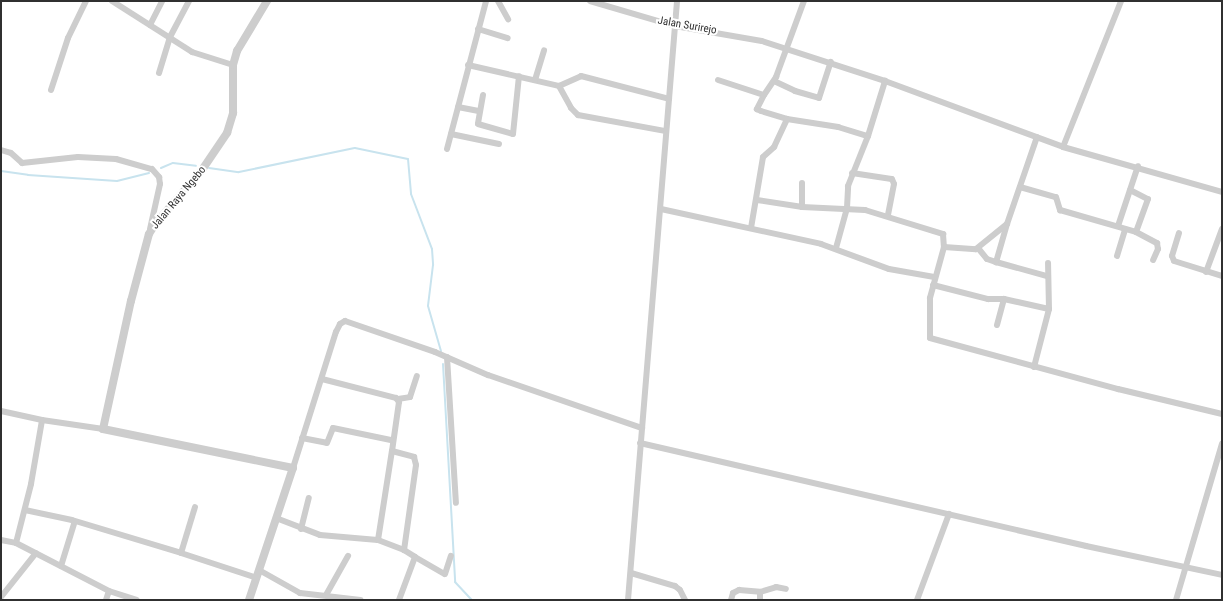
<!DOCTYPE html>
<html>
<head>
<meta charset="utf-8">
<style>
	body { margin:0 }
	#map { position:relative; width:1223px; height:601px; overflow:hidden; background:#fff; font-family:"Roboto Condensed",sans-serif }
	div>[style] { position:absolute }
	[style*='--x'] { left:calc(var(--x)*1px); top:calc(var(--y)*1px); width:calc(var(--w)*1px); rotate:calc(var(--a)*1deg) }
	.stream>* { height:2px; margin:-1px; padding:0 1px; transform-origin:1px; border-radius:1px; background:#c8e3ee }
	.minor>* { height:6px; margin:-3px; padding:0 3px; transform-origin:3px; border-radius:3px; background:#cdcdcd }
	.tertiary>* { height:8px; margin:-4px; padding:0 4px; transform-origin:4px; border-radius:4px; background:#cdcdcd }
	span { translate:-50% -50%; white-space:nowrap; text-align:center; line-height:1.15; -webkit-text-stroke:4px #fff; paint-order:stroke }
	.street-label { font-size:11px; color:#303030 }
	.frame { position:absolute; inset:0; border:2px solid #303030; pointer-events:none }
</style>
</head>
<body>
<div id="map">
	<div class="stream">
		<i style="--x:161;--y:168;--w:13;--a:-23"></i>
		<i style="--x:173;--y:163;--w:23;--a:7"></i>
		<i style="--x:209;--y:168;--w:30;--a:8"></i>
		<i style="--x:239;--y:172;--w:118;--a:-11.7"></i>
		<i style="--x:355;--y:148;--w:54;--a:11.7"></i>
		<i style="--x:408;--y:159;--w:35;--a:85"></i>
		<i style="--x:411;--y:194;--w:59;--a:69.1"></i>
		<i style="--x:432;--y:249;--w:16;--a:86"></i>
		<i style="--x:433;--y:265;--w:41;--a:97"></i>
		<i style="--x:428;--y:306;--w:47;--a:73.9"></i>
		<i style="--x:1;--y:171;--w:27;--a:8"></i>
		<i style="--x:28;--y:175;--w:89;--a:3.9"></i>
		<i style="--x:117;--y:181;--w:33;--a:-14"></i>
		<i style="--x:443;--y:364;--w:218;--a:86.8"></i>
		<i style="--x:455;--y:582;--w:25;--a:47"></i>
	</div>
	<div class="minor">
		<i style="--x:112;--y:1;--w:95;--a:32.5"></i>
		<i style="--x:192;--y:52;--w:43;--a:17.6"></i>
		<i style="--x:498;--y:1;--w:21;--a:61"></i>
		<i style="--x:590;--y:1;--w:89;--a:16.4"></i>
		<i style="--x:675;--y:26;--w:88;--a:9.8"></i>
		<i style="--x:762;--y:41;--w:129;--a:18"></i>
		<i style="--x:885;--y:81;--w:190;--a:20.3"></i>
		<i style="--x:1063;--y:147;--w:165;--a:15.8"></i>
		<i style="--x:150;--y:25;--w:27;--a:-63"></i>
		<i style="--x:478;--y:29;--w:31;--a:17"></i>
		<i style="--x:468;--y:65;--w:93;--a:13"></i>
		<i style="--x:559;--y:86;--w:24;--a:-24"></i>
		<i style="--x:581;--y:76;--w:91;--a:14.6"></i>
		<i style="--x:159;--y:73;--w:38;--a:-73"></i>
		<i style="--x:170;--y:37;--w:41;--a:-62.2"></i>
		<i style="--x:535;--y:80;--w:31;--a:-73"></i>
		<i style="--x:718;--y:80;--w:48;--a:18.1"></i>
		<i style="--x:764;--y:95;--w:16;--a:117"></i>
		<i style="--x:757;--y:109;--w:4;--a:27"></i>
		<i style="--x:761;--y:111;--w:27;--a:17"></i>
		<i style="--x:787;--y:119;--w:52;--a:8.9"></i>
		<i style="--x:838;--y:127;--w:31;--a:17"></i>
		<i style="--x:774;--y:81;--w:23;--a:25"></i>
		<i style="--x:795;--y:91;--w:25;--a:16"></i>
		<i style="--x:819;--y:98;--w:38;--a:-72"></i>
		<i style="--x:559;--y:86;--w:25;--a:61"></i>
		<i style="--x:571;--y:108;--w:10;--a:45"></i>
		<i style="--x:578;--y:115;--w:88;--a:10.4"></i>
		<i style="--x:51;--y:90;--w:55;--a:-71.9"></i>
		<i style="--x:68;--y:38;--w:41;--a:-64.1"></i>
		<i style="--x:483;--y:95;--w:29;--a:100"></i>
		<i style="--x:478;--y:124;--w:36;--a:16"></i>
		<i style="--x:513;--y:134;--w:58;--a:-84.1"></i>
		<i style="--x:764;--y:95;--w:22;--a:-56"></i>
		<i style="--x:776;--y:77;--w:81;--a:-69.8"></i>
		<i style="--x:458;--y:107;--w:21;--a:11"></i>
		<i style="--x:451;--y:134;--w:49;--a:11.8"></i>
		<i style="--x:1063;--y:147;--w:157;--a:-68.3"></i>
		<i style="--x:447;--y:149;--w:153;--a:-75.2"></i>
		<i style="--x:1;--y:150;--w:10;--a:17"></i>
		<i style="--x:11;--y:153;--w:15;--a:42"></i>
		<i style="--x:22;--y:163;--w:56;--a:-6.1"></i>
		<i style="--x:78;--y:157;--w:38;--a:3"></i>
		<i style="--x:116;--y:159;--w:37;--a:16"></i>
		<i style="--x:152;--y:169;--w:11;--a:49"></i>
		<i style="--x:159;--y:177;--w:7;--a:82"></i>
		<i style="--x:160;--y:184;--w:46;--a:102.5"></i>
		<i style="--x:852;--y:173;--w:40;--a:8.5"></i>
		<i style="--x:892;--y:179;--w:5;--a:68"></i>
		<i style="--x:894;--y:184;--w:32;--a:101"></i>
		<i style="--x:802;--y:183;--w:24;--a:90"></i>
		<i style="--x:1020;--y:187;--w:37;--a:16"></i>
		<i style="--x:1056;--y:197;--w:14;--a:73"></i>
		<i style="--x:1060;--y:210;--w:79;--a:16.1"></i>
		<i style="--x:1136;--y:232;--w:24;--a:28"></i>
		<i style="--x:1157;--y:243;--w:6;--a:81"></i>
		<i style="--x:1158;--y:249;--w:12;--a:114"></i>
		<i style="--x:1130;--y:190;--w:20;--a:27"></i>
		<i style="--x:1148;--y:199;--w:35;--a:110"></i>
		<i style="--x:757;--y:200;--w:46;--a:8.8"></i>
		<i style="--x:802;--y:207;--w:63;--a:2.7"></i>
		<i style="--x:865;--y:210;--w:82;--a:17.1"></i>
		<i style="--x:943;--y:234;--w:13;--a:86"></i>
		<i style="--x:944;--y:247;--w:53;--a:105.4"></i>
		<i style="--x:930;--y:298;--w:40;--a:90"></i>
		<i style="--x:930;--y:338;--w:195;--a:15.2"></i>
		<i style="--x:1118;--y:389;--w:107;--a:13.5"></i>
		<i style="--x:661;--y:209;--w:164;--a:12.3"></i>
		<i style="--x:821;--y:244;--w:72;--a:20.2"></i>
		<i style="--x:889;--y:269;--w:46;--a:10.1"></i>
		<i style="--x:1007;--y:224;--w:40;--a:106"></i>
		<i style="--x:996;--y:262;--w:53;--a:15.4"></i>
		<i style="--x:1118;--y:226;--w:63;--a:-71.6"></i>
		<i style="--x:751;--y:228;--w:72;--a:-80.4"></i>
		<i style="--x:763;--y:157;--w:15;--a:-42"></i>
		<i style="--x:774;--y:147;--w:31;--a:-65"></i>
		<i style="--x:1179;--y:233;--w:24;--a:107"></i>
		<i style="--x:1172;--y:256;--w:5;--a:68"></i>
		<i style="--x:1174;--y:261;--w:50;--a:17.4"></i>
		<i style="--x:944;--y:247;--w:32;--a:4"></i>
		<i style="--x:976;--y:249;--w:40;--a:-39"></i>
		<i style="--x:1007;--y:224;--w:92;--a:-71"></i>
		<i style="--x:836;--y:248;--w:41;--a:-74.6"></i>
		<i style="--x:847;--y:208;--w:22;--a:-87"></i>
		<i style="--x:848;--y:186;--w:54;--a:-68.2"></i>
		<i style="--x:868;--y:136;--w:58;--a:-72.8"></i>
		<i style="--x:978;--y:248;--w:14;--a:51"></i>
		<i style="--x:987;--y:259;--w:9;--a:18"></i>
		<i style="--x:1117;--y:256;--w:28;--a:-73"></i>
		<i style="--x:1206;--y:272;--w:46;--a:-69.6"></i>
		<i style="--x:933;--y:285;--w:57;--a:14.3"></i>
		<i style="--x:988;--y:299;--w:16;--a:0"></i>
		<i style="--x:1004;--y:299;--w:46;--a:12.5"></i>
		<i style="--x:997;--y:325;--w:27;--a:-75"></i>
		<i style="--x:447;--y:357;--w:146;--a:86.5"></i>
		<i style="--x:1034;--y:367;--w:60;--a:-75.5"></i>
		<i style="--x:1049;--y:309;--w:46;--a:-91.2"></i>
		<i style="--x:322;--y:379;--w:76;--a:14.4"></i>
		<i style="--x:396;--y:398;--w:5;--a:53"></i>
		<i style="--x:399;--y:402;--w:49;--a:98.1"></i>
		<i style="--x:392;--y:451;--w:23;--a:15"></i>
		<i style="--x:414;--y:457;--w:8;--a:76"></i>
		<i style="--x:416;--y:465;--w:86;--a:98"></i>
		<i style="--x:404;--y:550;--w:13;--a:32"></i>
		<i style="--x:415;--y:557;--w:46;--a:110.4"></i>
		<i style="--x:398;--y:399;--w:12;--a:-9"></i>
		<i style="--x:410;--y:397;--w:22;--a:-72"></i>
		<i style="--x:1;--y:411;--w:42;--a:12.4"></i>
		<i style="--x:302;--y:438;--w:25;--a:11"></i>
		<i style="--x:327;--y:443;--w:16;--a:-68"></i>
		<i style="--x:333;--y:428;--w:59;--a:11.7"></i>
		<i style="--x:640;--y:443;--w:458;--a:13"></i>
		<i style="--x:1086;--y:546;--w:139;--a:12"></i>
		<i style="--x:293;--y:468;--w:143;--a:-72.5"></i>
		<i style="--x:336;--y:332;--w:9;--a:-63"></i>
		<i style="--x:340;--y:324;--w:6;--a:-31"></i>
		<i style="--x:345;--y:321;--w:95;--a:19"></i>
		<i style="--x:435;--y:352;--w:58;--a:23.5"></i>
		<i style="--x:488;--y:375;--w:163;--a:19"></i>
		<i style="--x:195;--y:507;--w:48;--a:106.9"></i>
		<i style="--x:181;--y:553;--w:80;--a:18.2"></i>
		<i style="--x:25;--y:510;--w:48;--a:12"></i>
		<i style="--x:72;--y:520;--w:114;--a:16.8"></i>
		<i style="--x:276;--y:518;--w:47;--a:21.1"></i>
		<i style="--x:320;--y:535;--w:58;--a:4.9"></i>
		<i style="--x:378;--y:540;--w:90;--a:-81.1"></i>
		<i style="--x:301;--y:529;--w:32;--a:-76"></i>
		<i style="--x:1;--y:540;--w:15;--a:11"></i>
		<i style="--x:16;--y:543;--w:61;--a:-75.7"></i>
		<i style="--x:31;--y:484;--w:65;--a:-80.2"></i>
		<i style="--x:42;--y:420;--w:62;--a:8.4"></i>
		<i style="--x:378;--y:540;--w:28;--a:21"></i>
		<i style="--x:16;--y:543;--w:105;--a:27.3"></i>
		<i style="--x:109;--y:591;--w:29;--a:18"></i>
		<i style="--x:415;--y:557;--w:34;--a:30"></i>
		<i style="--x:445;--y:574;--w:19;--a:-72"></i>
		<i style="--x:61;--y:566;--w:44;--a:-72.8"></i>
		<i style="--x:259;--y:570;--w:47;--a:29.3"></i>
		<i style="--x:300;--y:593;--w:61;--a:6.5"></i>
		<i style="--x:631;--y:573;--w:46;--a:16.5"></i>
		<i style="--x:675;--y:586;--w:6;--a:39"></i>
		<i style="--x:680;--y:590;--w:11;--a:63"></i>
		<i style="--x:326;--y:595;--w:45;--a:-60.6"></i>
		<i style="--x:1;--y:597;--w:56;--a:-51.5"></i>
		<i style="--x:106;--y:600;--w:9;--a:-72"></i>
		<i style="--x:628;--y:600;--w:601;--a:-85.32"></i>
		<i style="--x:731;--y:600;--w:7;--a:-74"></i>
		<i style="--x:733;--y:593;--w:7;--a:-27"></i>
		<i style="--x:739;--y:590;--w:21;--a:5"></i>
		<i style="--x:760;--y:600;--w:8;--a:-90"></i>
		<i style="--x:760;--y:592;--w:17;--a:-17"></i>
		<i style="--x:776;--y:587;--w:10;--a:11"></i>
		<i style="--x:917;--y:600;--w:92;--a:-69.6"></i>
		<i style="--x:1176;--y:600;--w:163;--a:-73.6"></i>
	</div>
	<div class="tertiary">
		<i style="--x:249;--y:600;--w:139;--a:-71.6"></i>
		<i style="--x:293;--y:468;--w:194;--a:-168.4"></i>
		<i style="--x:103;--y:429;--w:131;--a:-77.7"></i>
		<i style="--x:131;--y:301;--w:69;--a:-75"></i>
		<i style="--x:149;--y:234;--w:13;--a:-58"></i>
		<i style="--x:156;--y:223;--w:70;--a:-49"></i>
		<i style="--x:202;--y:170;--w:45;--a:-56"></i>
		<i style="--x:227;--y:133;--w:21;--a:-73"></i>
		<i style="--x:233;--y:113;--w:48;--a:-90"></i>
		<i style="--x:233;--y:65;--w:15;--a:-74"></i>
		<i style="--x:237;--y:51;--w:58;--a:-59"></i>
	</div>
	<div class="street-label">
		<span style="left:687px;top:26px;rotate:10deg">Jalan Surirejo</span>
		<span style="left:179px;top:198px;rotate:-50deg">Jalan Raya Ngebo</span>
	</div>
	<div class="frame"></div>
</div>
</body>
</html>
